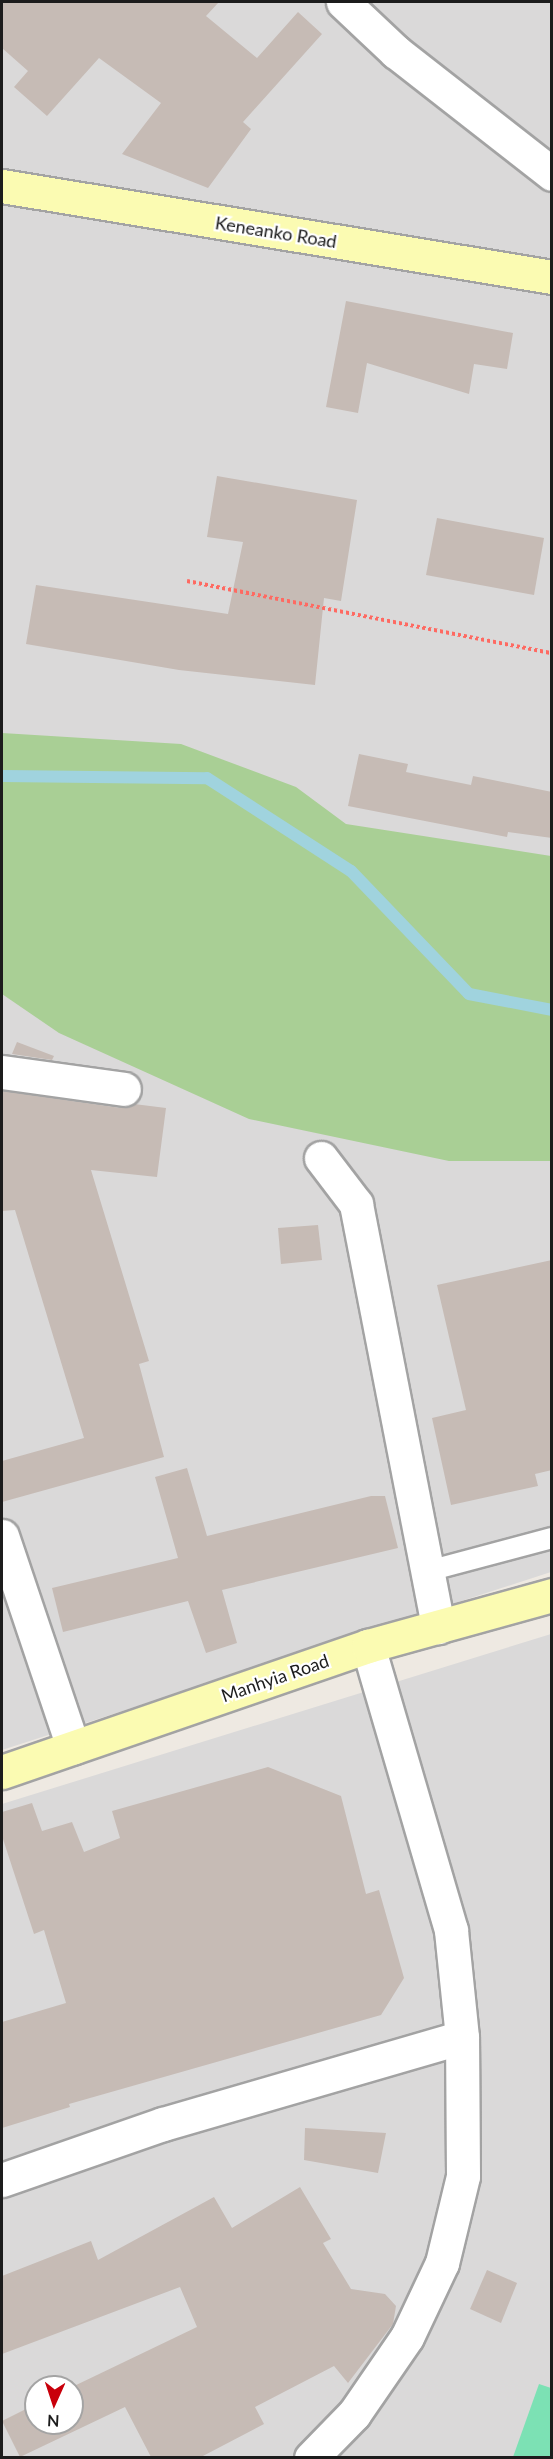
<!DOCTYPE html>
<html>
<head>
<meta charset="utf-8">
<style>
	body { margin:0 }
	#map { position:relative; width:553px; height:2459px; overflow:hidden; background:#eee9e2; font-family:Lato,sans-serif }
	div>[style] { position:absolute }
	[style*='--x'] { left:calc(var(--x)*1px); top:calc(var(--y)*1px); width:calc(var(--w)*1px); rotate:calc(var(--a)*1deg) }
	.residential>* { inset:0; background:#dad9d9 }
	.forest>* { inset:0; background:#a9cf95 }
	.pitch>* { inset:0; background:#7ce1b4 }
	.stream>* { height:12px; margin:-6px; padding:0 6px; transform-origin:6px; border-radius:6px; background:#a0d3de }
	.building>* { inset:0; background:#c6bbb5 }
	.path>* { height:4px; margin-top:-2px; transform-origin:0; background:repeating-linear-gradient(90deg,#fe6a62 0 3px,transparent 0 6px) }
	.roads { filter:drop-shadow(2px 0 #a3a3a3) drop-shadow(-2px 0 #a3a3a3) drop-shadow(0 2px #a3a3a3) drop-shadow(0 -2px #a3a3a3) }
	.lane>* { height:20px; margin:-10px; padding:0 10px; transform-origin:10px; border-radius:10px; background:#fff }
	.street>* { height:33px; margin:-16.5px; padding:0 16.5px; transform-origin:16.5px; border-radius:16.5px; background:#fff }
	.secondary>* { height:33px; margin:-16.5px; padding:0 16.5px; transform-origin:16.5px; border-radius:16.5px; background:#fbfbb2 }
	span { translate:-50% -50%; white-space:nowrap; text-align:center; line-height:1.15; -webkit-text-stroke:4.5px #fff; paint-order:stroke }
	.street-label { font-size:18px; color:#1c1c1c }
	.frame { position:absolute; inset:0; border:3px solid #1c1c1c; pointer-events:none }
	.north { position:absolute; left:24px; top:2375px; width:60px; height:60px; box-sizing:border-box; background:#fff; border:2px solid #a4a4a4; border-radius:50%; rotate:183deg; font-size:16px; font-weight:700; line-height:24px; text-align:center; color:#1c1c1c }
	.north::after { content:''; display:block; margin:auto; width:21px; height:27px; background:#c9000b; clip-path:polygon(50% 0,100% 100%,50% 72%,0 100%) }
</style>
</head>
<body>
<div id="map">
	<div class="residential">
		<i style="clip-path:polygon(2px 2px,551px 2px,551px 1572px,2px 1750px)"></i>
		<i style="clip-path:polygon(evenodd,551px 1634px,551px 2457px,2px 2457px,2px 1804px,551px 1634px,36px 2387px,72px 2387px,72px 2423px,36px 2423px,36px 2387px)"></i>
	</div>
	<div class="forest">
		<i style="clip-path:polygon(2px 733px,181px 744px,296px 787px,346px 824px,551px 856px,551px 1161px,449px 1161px,249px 1119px,59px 1033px,2px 994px)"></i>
	</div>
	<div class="pitch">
		<i style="clip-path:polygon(539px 2384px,551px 2388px,551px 2457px,513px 2457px)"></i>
	</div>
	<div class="stream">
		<i style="--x:2;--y:776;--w:205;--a:0.6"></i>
		<i style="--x:207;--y:778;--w:171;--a:32.9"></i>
		<i style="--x:351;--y:871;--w:170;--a:46.2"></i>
		<i style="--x:469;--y:994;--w:85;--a:10.9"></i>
	</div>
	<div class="building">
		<i style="clip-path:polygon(2px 2px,219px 2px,206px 16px,257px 58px,298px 12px,322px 34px,243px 122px,251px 129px,208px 188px,122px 154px,161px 103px,99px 58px,47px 116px,14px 87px,28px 71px,2px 48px)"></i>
		<i style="clip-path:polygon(346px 301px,513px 333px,507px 369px,474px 364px,469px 394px,367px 363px,358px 413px,326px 407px)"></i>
		<i style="clip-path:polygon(217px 476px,357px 500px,341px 601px,324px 598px,315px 685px,179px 670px,26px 644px,36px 585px,228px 614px,243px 542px,207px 537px)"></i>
		<i style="clip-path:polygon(437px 518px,544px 538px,534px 595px,426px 575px)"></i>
		<i style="clip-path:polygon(359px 754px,408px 764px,406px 772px,471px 785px,473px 776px,552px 792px,552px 838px,508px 832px,507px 837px,348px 806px)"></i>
		<i style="clip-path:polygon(17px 1042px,54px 1056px,52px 1060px,12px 1054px)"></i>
		<i style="clip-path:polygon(2px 1091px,121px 1108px,134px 1104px,166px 1108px,157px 1177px,91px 1170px,149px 1361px,139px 1364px,164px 1457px,2px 1502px,2px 1461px,84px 1438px,15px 1210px,2px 1211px)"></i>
		<i style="clip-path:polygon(318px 1225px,322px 1260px,281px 1264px,278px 1228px)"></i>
		<i style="clip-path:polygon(552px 1260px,552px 1470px,535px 1474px,538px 1486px,451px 1505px,432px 1418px,466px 1410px,437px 1285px)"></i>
		<i style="clip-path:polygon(187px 1468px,207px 1536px,371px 1496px,385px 1496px,398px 1548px,222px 1590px,237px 1643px,206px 1653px,188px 1601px,63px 1632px,52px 1588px,178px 1558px,155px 1477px)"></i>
		<i style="clip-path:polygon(268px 1767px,341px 1796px,366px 1894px,379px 1890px,404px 1978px,381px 2015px,69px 2104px,70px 2107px,2px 2128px,2px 2022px,66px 2003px,44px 1930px,34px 1934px,2px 1836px,2px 1812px,32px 1803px,42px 1831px,72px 1822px,84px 1852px,120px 1838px,112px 1811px)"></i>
		<i style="clip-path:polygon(305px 2128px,386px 2133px,378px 2173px,304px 2160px)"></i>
		<i style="clip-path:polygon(300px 2187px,331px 2239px,323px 2243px,351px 2289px,385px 2294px,396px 2306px,393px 2324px,348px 2383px,334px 2366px,255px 2407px,264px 2424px,201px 2457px,151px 2457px,125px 2407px,20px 2457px,2px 2421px,36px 2404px,36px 2423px,72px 2423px,72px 2387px,197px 2327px,180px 2287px,2px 2354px,2px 2276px,91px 2241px,98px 2260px,214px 2197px,232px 2228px)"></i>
		<i style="clip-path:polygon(487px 2270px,517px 2283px,501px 2323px,470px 2309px)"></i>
	</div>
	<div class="path">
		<i style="--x:187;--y:581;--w:372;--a:11.2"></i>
	</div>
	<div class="roads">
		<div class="lane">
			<i style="--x:428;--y:1571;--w:128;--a:-14.9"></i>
		</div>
		<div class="street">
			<i style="--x:343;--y:2;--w:73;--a:43.3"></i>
			<i style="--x:396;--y:52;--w:198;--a:38"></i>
			<i style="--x:2;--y:1072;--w:123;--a:7.9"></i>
			<i style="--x:321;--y:1158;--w:58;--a:52.7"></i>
			<i style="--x:356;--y:1204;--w:431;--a:79"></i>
			<i style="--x:2;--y:1536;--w:223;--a:71.4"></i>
			<i style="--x:2;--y:2180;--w:170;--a:-19.2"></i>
			<i style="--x:163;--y:2124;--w:311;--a:-16.2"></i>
			<i style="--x:311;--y:2458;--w:62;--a:-45.7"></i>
			<i style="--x:354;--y:2414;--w:93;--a:-55.5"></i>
			<i style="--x:407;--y:2337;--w:82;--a:-64.7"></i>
			<i style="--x:442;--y:2263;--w:89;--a:-76.4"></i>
			<i style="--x:463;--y:2176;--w:139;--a:-90.4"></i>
			<i style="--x:462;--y:2037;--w:108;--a:-95.9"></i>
			<i style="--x:451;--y:1930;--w:296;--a:-106.3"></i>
		</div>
		<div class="secondary">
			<i style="--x:2;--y:186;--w:557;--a:9.39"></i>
			<i style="--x:2;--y:1772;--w:387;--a:-19"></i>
			<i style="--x:368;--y:1646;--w:191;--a:-15.5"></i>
		</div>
	</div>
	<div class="street-label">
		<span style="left:276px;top:232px;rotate:9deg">Keneanko Road</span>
		<span style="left:275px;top:1678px;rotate:-19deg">Manhyia Road</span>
	</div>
	<div class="frame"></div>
	<div class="north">N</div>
</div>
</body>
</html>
